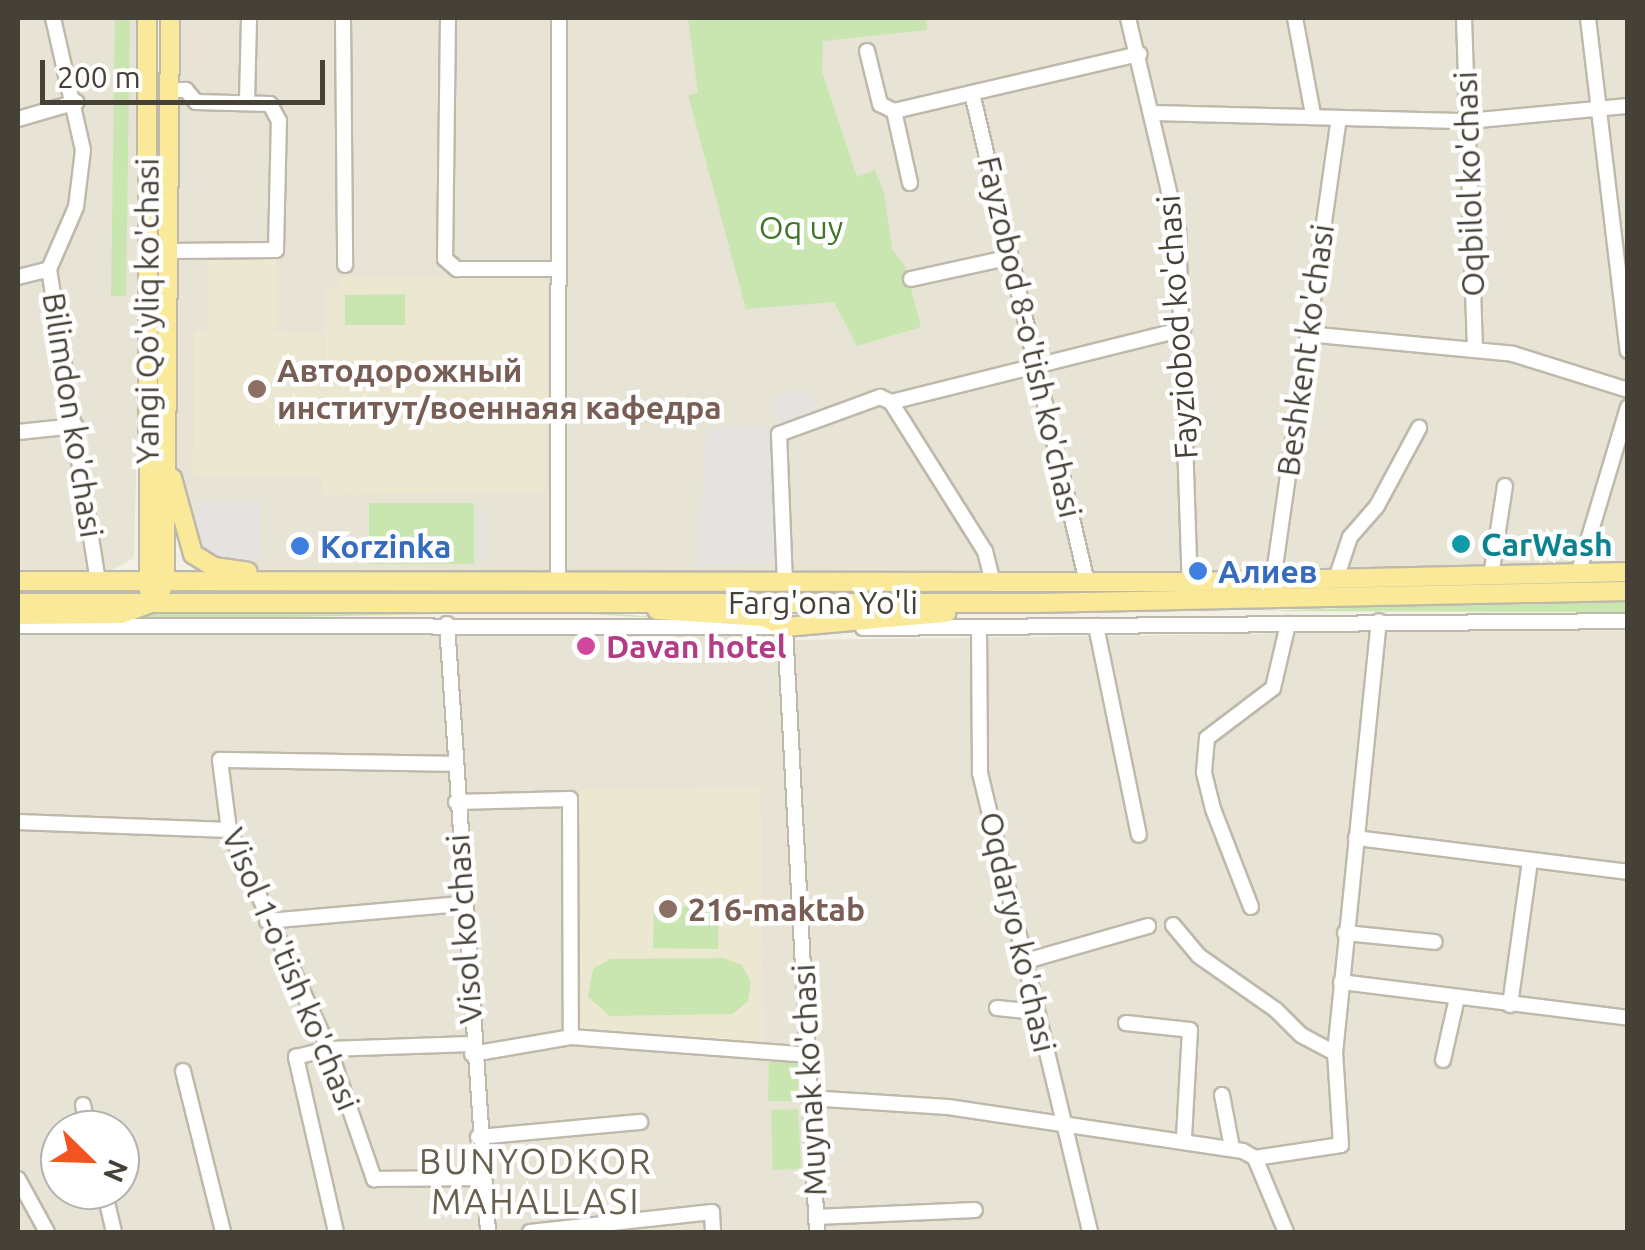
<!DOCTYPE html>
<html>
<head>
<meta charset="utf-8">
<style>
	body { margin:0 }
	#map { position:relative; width:1645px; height:1250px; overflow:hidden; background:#f3f1e7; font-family:Ubuntu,sans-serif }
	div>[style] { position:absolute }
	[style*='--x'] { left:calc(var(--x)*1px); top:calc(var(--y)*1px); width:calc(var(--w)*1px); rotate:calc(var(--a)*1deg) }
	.residential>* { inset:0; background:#e7e3d5 }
	.education>* { inset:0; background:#ece7d1 }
	.green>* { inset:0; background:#c9e6b1 }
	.parking>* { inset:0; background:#e4e3df }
	.roads { filter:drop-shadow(2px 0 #beb9aa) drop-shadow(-2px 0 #beb9aa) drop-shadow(0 2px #beb9aa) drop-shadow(0 -2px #beb9aa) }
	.minor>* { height:14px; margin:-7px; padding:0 7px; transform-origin:7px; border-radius:7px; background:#fff }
	.major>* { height:18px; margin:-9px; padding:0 9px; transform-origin:9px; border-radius:9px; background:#fae998 }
	.dots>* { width:28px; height:28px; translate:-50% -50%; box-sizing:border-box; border:5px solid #fff; border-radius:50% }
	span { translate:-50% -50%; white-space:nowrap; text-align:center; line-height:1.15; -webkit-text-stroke:9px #fff; paint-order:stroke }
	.street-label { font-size:32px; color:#464136 }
	.park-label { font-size:32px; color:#40752b }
	.education-label { font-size:32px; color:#785e54; font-weight:700 }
	.left { translate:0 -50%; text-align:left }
	.culture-label { font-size:32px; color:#0d838f; font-weight:700 }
	.shop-label { font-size:32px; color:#366cbe; font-weight:700 }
	.hotel-label { font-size:32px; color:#b23c85; font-weight:700 }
	.neighbourhood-label { font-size:35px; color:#68604e; letter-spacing:2.5px }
	.frame { position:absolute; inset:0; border:20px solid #464136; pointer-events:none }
	.north { position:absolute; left:40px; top:1110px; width:100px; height:100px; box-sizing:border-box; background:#fff; border:2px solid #b5b3af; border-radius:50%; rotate:113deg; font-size:28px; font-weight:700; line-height:40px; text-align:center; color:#464136 }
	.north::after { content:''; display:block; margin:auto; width:35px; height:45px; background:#f2551f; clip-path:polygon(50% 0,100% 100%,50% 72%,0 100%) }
	.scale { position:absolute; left:40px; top:60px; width:285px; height:45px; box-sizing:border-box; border:5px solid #464136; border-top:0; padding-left:12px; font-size:30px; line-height:35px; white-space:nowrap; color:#464136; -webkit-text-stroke:8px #fff; paint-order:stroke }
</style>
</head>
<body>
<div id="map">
	<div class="residential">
		<i style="clip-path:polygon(18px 18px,147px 18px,134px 558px,105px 574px,18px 581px)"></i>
		<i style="clip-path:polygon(172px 18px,1627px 18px,1627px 562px,1491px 576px,661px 572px,558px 582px,361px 582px,221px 566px,188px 542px,176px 468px)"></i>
		<i style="clip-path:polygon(evenodd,1447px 621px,1627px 625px,1627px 1232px,18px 1232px,18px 626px,785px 627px,791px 640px,1255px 634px,1447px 621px,60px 1130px,120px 1130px,120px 1190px,60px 1190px,60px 1130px)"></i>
	</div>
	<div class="education">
		<i style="clip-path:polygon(207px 256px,276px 256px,276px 330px,220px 331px,321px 333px,323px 439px,325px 290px,339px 288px,340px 277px,547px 279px,546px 493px,323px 495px,322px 477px,193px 476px,194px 331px,207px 330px)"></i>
		<i style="clip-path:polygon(761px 788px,764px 1046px,576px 1028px,572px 789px)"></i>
	</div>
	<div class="green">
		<i style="clip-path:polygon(115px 18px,130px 18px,126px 296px,111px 296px)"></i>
		<i style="clip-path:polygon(688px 18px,926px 18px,927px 30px,823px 41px,822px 72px,857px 177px,875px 170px,884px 193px,892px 249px,905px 266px,921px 327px,857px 346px,834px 302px,746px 309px,688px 95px,698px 93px)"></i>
		<i style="clip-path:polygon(405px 294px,405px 325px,345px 325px,345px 295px)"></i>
		<i style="clip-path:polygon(369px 503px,474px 503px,474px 564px,369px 564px)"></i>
		<i style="clip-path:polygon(1628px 600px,1627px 612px,1259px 611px,1469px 604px)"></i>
		<i style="clip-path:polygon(553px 609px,680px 619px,553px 612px,132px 620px,150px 611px)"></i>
		<i style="clip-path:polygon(654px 906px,719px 907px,718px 949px,653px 948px)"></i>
		<i style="clip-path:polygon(724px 958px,742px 965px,751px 982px,748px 1001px,733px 1014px,610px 1016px,588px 997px,593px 969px,610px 959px)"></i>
		<i style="clip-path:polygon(769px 1062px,799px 1063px,798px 1101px,768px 1101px)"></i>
		<i style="clip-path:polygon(798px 1109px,801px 1169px,773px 1170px,771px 1110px)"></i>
	</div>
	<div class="parking">
		<i style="clip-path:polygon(804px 389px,824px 419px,773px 443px,781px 560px,697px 567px,707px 429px,777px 425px,774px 397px)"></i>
		<i style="clip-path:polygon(260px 500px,260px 560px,222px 558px,199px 545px,194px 502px)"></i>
		<i style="clip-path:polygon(479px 509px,487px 510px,486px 556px,478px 556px)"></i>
	</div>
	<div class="roads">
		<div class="minor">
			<i style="--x:53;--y:18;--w:135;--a:77.2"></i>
			<i style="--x:83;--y:150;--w:57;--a:97"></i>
			<i style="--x:76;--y:207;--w:68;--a:113.5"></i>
			<i style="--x:49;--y:269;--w:317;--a:81.1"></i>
			<i style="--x:343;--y:18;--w:247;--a:89.5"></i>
			<i style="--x:448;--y:18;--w:241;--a:90.7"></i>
			<i style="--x:445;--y:259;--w:16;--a:40"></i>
			<i style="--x:457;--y:269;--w:101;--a:0"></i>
			<i style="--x:1128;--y:18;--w:217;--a:76.7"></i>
			<i style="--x:1178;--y:229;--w:353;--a:88.1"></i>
			<i style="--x:1295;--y:18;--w:98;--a:79.4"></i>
			<i style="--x:1464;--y:18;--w:332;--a:88.1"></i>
			<i style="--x:1588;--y:18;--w:335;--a:83.2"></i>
			<i style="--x:867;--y:51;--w:55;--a:76.2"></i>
			<i style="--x:880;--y:104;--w:16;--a:27"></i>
			<i style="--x:972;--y:93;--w:502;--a:76.77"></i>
			<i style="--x:247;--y:102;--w:84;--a:-88.6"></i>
			<i style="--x:1154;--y:113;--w:314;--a:1.5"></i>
			<i style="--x:1468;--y:121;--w:161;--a:-5.4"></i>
			<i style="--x:18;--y:119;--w:61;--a:-16.1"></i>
			<i style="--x:910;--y:183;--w:74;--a:-102.5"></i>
			<i style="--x:894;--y:111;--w:252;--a:-13.1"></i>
			<i style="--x:167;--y:251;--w:109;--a:-0.5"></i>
			<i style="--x:276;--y:250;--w:129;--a:-88.7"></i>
			<i style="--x:279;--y:121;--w:19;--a:-118"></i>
			<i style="--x:270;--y:104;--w:74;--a:-178.5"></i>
			<i style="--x:196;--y:102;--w:16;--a:-130"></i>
			<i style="--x:186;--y:90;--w:16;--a:180"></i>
			<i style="--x:18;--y:277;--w:32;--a:-14"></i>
			<i style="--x:911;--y:279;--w:102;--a:-12.4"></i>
			<i style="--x:1307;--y:334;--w:207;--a:5.5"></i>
			<i style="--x:1513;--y:354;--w:121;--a:17.4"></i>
			<i style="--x:891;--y:402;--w:176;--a:57.8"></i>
			<i style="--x:985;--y:551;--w:32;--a:76"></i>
			<i style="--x:18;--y:432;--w:58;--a:-5.9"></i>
			<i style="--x:1578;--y:574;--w:174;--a:-73.3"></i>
			<i style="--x:1491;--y:576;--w:91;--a:-81.2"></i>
			<i style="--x:1336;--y:579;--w:44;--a:-71.6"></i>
			<i style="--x:1350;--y:537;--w:41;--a:-48.9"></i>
			<i style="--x:1377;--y:506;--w:89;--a:-61.7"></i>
			<i style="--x:1273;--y:581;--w:467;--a:-81.9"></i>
			<i style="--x:558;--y:582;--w:564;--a:-89.9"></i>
			<i style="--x:785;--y:583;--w:149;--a:-92.3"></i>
			<i style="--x:779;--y:434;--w:108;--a:-20.1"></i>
			<i style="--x:880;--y:397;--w:12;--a:24"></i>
			<i style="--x:891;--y:402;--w:301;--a:-14"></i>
			<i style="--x:447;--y:624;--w:609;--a:86.14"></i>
			<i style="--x:18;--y:626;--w:764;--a:0.07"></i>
			<i style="--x:1096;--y:626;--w:213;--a:78.4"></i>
			<i style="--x:785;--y:627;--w:606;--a:86.97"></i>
			<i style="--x:979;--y:627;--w:146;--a:89.6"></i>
			<i style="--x:980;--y:773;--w:472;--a:76.5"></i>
			<i style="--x:863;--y:628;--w:765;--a:-0.52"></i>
			<i style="--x:454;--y:764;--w:234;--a:-179"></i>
			<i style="--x:220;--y:760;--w:71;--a:82.7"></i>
			<i style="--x:229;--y:830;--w:241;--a:65.5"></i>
			<i style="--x:329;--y:1049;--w:138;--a:70.9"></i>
			<i style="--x:374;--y:1179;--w:108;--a:-0.5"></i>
			<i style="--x:456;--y:802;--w:114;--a:-1.5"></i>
			<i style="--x:570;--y:799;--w:238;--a:89.8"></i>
			<i style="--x:18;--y:822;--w:211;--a:2.2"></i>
			<i style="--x:1356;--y:838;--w:274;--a:7.1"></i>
			<i style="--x:1251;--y:907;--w:105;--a:-111.2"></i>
			<i style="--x:1213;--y:809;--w:38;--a:-104"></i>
			<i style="--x:1204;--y:772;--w:34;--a:-85"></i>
			<i style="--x:1207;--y:738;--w:83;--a:-37.1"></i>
			<i style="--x:1273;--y:688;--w:66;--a:-76.8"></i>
			<i style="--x:267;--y:921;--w:196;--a:-5"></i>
			<i style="--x:1173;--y:925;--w:40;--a:50"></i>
			<i style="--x:1199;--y:956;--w:94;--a:35"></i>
			<i style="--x:1276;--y:1010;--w:35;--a:45"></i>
			<i style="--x:1301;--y:1035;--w:38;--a:28"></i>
			<i style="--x:1345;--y:933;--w:90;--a:5.7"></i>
			<i style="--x:1026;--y:961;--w:127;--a:-16"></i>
			<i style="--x:1341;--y:982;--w:289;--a:7.1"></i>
			<i style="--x:1510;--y:1005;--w:146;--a:-82.1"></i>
			<i style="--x:997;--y:1008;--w:40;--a:5.7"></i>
			<i style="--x:1126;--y:1023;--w:64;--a:6.2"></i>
			<i style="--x:1190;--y:1030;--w:107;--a:93.2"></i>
			<i style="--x:472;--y:1054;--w:100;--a:-9.7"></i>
			<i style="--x:571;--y:1037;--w:238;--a:4.3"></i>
			<i style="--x:1443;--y:1060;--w:64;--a:-77.3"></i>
			<i style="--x:183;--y:1071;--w:166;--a:76"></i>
			<i style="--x:1222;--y:1095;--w:54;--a:79.3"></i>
			<i style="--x:809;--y:1098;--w:139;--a:3.7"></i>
			<i style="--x:948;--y:1107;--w:298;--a:8.5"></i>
			<i style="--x:1243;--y:1151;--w:14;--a:30"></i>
			<i style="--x:1255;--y:1158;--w:80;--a:67.3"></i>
			<i style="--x:83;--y:1105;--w:26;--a:77"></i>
			<i style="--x:478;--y:1137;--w:163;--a:-5.3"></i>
			<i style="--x:1255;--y:1158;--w:87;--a:-8.6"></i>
			<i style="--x:1341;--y:1145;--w:92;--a:-93.7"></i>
			<i style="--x:1335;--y:1053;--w:434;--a:-84.2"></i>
			<i style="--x:18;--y:1179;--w:60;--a:61.3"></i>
			<i style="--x:104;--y:1190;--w:43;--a:76.6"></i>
			<i style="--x:816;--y:1217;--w:159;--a:-2.5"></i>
			<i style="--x:336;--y:1232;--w:180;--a:-102.9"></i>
			<i style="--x:296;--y:1057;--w:34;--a:-14"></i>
			<i style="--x:329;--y:1049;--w:142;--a:-2"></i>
			<i style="--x:530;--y:1232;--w:183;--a:-6.3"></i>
			<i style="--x:712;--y:1212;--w:20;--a:87"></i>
		</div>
		<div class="major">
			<i style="--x:147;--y:18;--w:573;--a:89.8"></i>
			<i style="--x:172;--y:478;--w:79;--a:74.6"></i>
			<i style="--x:193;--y:554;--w:25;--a:32"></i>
			<i style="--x:214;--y:567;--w:34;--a:8"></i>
			<i style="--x:18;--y:581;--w:1172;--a:0.05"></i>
			<i style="--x:1190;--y:582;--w:438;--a:-1.3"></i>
			<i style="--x:18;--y:603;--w:1016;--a:0"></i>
			<i style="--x:1034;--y:603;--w:594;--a:-1.16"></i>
			<i style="--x:657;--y:610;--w:107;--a:3.7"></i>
			<i style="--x:764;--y:617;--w:23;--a:25"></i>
			<i style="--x:785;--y:627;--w:162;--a:-5"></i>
			<i style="--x:18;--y:615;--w:103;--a:-0.6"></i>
			<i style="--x:121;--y:614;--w:37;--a:-20"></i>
			<i style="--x:156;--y:601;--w:21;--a:-65"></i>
			<i style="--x:165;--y:582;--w:564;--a:-89.49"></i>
		</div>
	</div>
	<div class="dots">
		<i style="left:257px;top:389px;background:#8d6e63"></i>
		<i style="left:1461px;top:544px;background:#0f9aa8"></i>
		<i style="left:300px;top:546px;background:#3f7fe0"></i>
		<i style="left:1198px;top:571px;background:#3f7fe0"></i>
		<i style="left:586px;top:646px;background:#d1479c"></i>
		<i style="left:668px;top:909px;background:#8d6e63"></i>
	</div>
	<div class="street-label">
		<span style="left:1469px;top:184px;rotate:-92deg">Oqbilol ko'chasi</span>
		<span style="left:147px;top:311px;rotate:-90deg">Yangi Qo'yliq ko'chasi</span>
		<span style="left:1177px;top:327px;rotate:-94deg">Fayziobod ko'chasi</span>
		<span style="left:1030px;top:337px;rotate:77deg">Fayzobod 8-o'tish ko'chasi</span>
		<span style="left:1305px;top:350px;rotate:-82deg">Beshkent ko'chasi</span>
		<span style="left:73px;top:415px;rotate:81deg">Bilimdon ko'chasi</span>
		<span style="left:823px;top:602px">Farg'ona Yo'li</span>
		<span style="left:464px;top:929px;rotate:-94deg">Visol ko'chasi</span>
		<span style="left:1018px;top:932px;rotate:77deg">Oqdaryo ko'chasi</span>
		<span style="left:291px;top:969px;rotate:67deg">Visol 1-o'tish ko'chasi</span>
		<span style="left:809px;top:1080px;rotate:-93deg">Muynak ko'chasi</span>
	</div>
	<div class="park-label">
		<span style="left:801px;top:227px">Oq uy</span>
	</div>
	<div class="education-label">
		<span class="left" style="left:277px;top:389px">Автодорожный<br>институт/военнаяя кафедра</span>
		<span class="left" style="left:688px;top:909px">216-maktab</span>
	</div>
	<div class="culture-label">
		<span class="left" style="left:1481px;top:544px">CarWash</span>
	</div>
	<div class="shop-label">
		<span class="left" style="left:320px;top:546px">Korzinka</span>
		<span class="left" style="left:1218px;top:571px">Алиев</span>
	</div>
	<div class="hotel-label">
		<span class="left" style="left:606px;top:646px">Davan hotel</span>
	</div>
	<div class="neighbourhood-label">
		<span style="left:536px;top:1181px">BUNYODKOR<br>MAHALLASI</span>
	</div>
	<div class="frame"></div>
	<div class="north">N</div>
	<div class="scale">200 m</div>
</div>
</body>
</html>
